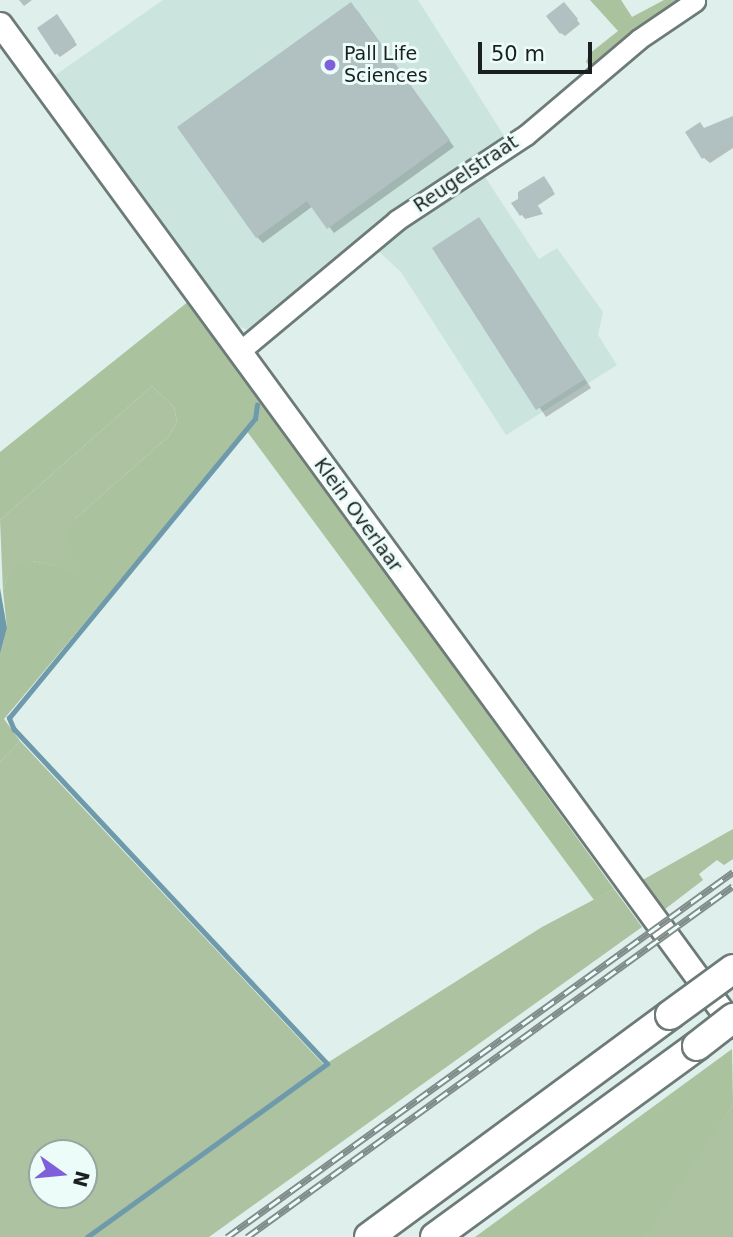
<!DOCTYPE html>
<html>
<head>
<meta charset="utf-8">
<style>
	body { margin:0 }
	#map { position:relative; width:733px; height:1237px; overflow:hidden; background:#dfefeb; font-family:"DejaVu Sans",sans-serif }
	div>[style] { position:absolute }
	[style*='--x'] { left:calc(var(--x)*1px); top:calc(var(--y)*1px); width:calc(var(--w)*1px); rotate:calc(var(--a)*1deg) }
	.built>* { inset:0; background:#cbe4de }
	.green>* { inset:0; background:#acc2a0 }
	.forest>* { inset:0; background:#abc29e }
	.water>* { inset:0; background:#6e9aab }
	.shadow>* { inset:0; background:#0003 }
	.stream>* { height:4.5px; margin:-2.25px; padding:0 2.25px; transform-origin:2.25px; border-radius:2.25px; background:#6e9aab }
	.building>* { inset:0; background:#b1c1c2 }
	.roads { filter:drop-shadow(2px 0 #6d7b78) drop-shadow(-2px 0 #6d7b78) drop-shadow(0 2px #6d7b78) drop-shadow(0 -2px #6d7b78) }
	.minor>* { height:19px; margin:-9.5px; padding:0 9.5px; transform-origin:9.5px; border-radius:9.5px; background:#fff }
	.major>* { height:23px; margin:-11.5px; padding:0 11.5px; transform-origin:11.5px; border-radius:11.5px; background:#fff }
	.highway>* { height:28px; margin:-14px; padding:0 14px; transform-origin:14px; border-radius:14px; background:#fff }
	.rail>* { height:7px; margin-top:-3.5px; transform-origin:0; background:repeating-linear-gradient(90deg,#ecfcf8 0 13px,#808c89 0 26px); box-sizing:border-box; border-block:2px solid #808c89 }
	.bridges { filter:drop-shadow(2px 0 #6d7b78) drop-shadow(-2px 0 #6d7b78) drop-shadow(0 2px #6d7b78) drop-shadow(0 -2px #6d7b78) }
	.highway-bridge>* { height:28px; margin:-14px; padding:0 14px; transform-origin:14px; border-radius:14px; background:#fff }
	.dots>* { width:19px; height:19px; translate:-50% -50%; box-sizing:border-box; border:4px solid #ecfcf8; border-radius:50% }
	span { translate:-50% -50%; white-space:nowrap; text-align:center; line-height:1.15; -webkit-text-stroke:6px #ecfcf8; paint-order:stroke }
	.poi-label { font-size:19px; color:#1a201f }
	.left { translate:0 -50%; text-align:left }
	.street-label { font-size:19px; color:#1a201f }
	.north { position:absolute; left:28px; top:1139px; width:70px; height:70px; box-sizing:border-box; background:#ecfcf8; border:2px solid #98a4a1; border-radius:50%; rotate:105deg; font-size:19px; font-weight:700; line-height:28px; text-align:center; color:#1a201f }
	.north::after { content:''; display:block; margin:auto; width:24px; height:32px; background:#7f60db; clip-path:polygon(50% 0,100% 100%,50% 72%,0 100%) }
	.scale { position:absolute; left:478px; top:42px; width:114px; height:32px; box-sizing:border-box; border:4px solid #1a201f; border-top:0; padding-left:9px; font-size:21px; line-height:24px; white-space:nowrap; color:#1a201f; -webkit-text-stroke:5px #ecfcf8; paint-order:stroke }
</style>
</head>
<body>
<div id="map">
	<div class="built">
		<i style="clip-path:polygon(163px 0,418px 0,508px 142px,260px 324px,249px 330px,237px 326px,54px 76px)"></i>
		<i style="clip-path:polygon(481px 171px,539px 259px,557px 248px,603px 312px,598px 335px,617px 365px,506px 435px,401px 272px,374px 247px)"></i>
	</div>
	<div class="green">
		<i style="clip-path:polygon(152px 386px,174px 407px,177px 422px,169px 436px,75px 519px,81px 572px,33px 561px,7px 578px,3px 591px,0 520px)"></i>
		<i style="clip-path:polygon(evenodd,20px 741px,324px 1065px,542px 927px,614px 889px,642px 927px,209px 1237px,0 1237px,0 762px,20px 741px,42px 1153px,84px 1153px,84px 1195px,42px 1195px,42px 1153px)"></i>
		<i style="clip-path:polygon(733px 829px,733px 859px,724px 865px,717px 860px,699px 874px,703px 880px,660px 913px,639px 882px)"></i>
		<i style="clip-path:polygon(733px 1105px,733px 1237px,644px 1237px,660px 1209px)"></i>
	</div>
	<div class="forest">
		<i style="clip-path:polygon(590px 0,621px 0,632px 17px,664px 0,686px 0,592px 68px,586px 62px,589px 54px,618px 31px)"></i>
		<i style="clip-path:polygon(189px 301px,614px 889px,594px 900px,246px 430px,4px 719px,20px 741px,0 762px,0 654px,7px 628px,3px 591px,7px 578px,18px 564px,33px 561px,79px 571px,64px 553px,75px 519px,169px 436px,177px 422px,174px 407px,152px 386px,0 520px,0 452px)"></i>
		<i style="clip-path:polygon(732px 1049px,733px 1105px,644px 1237px,475px 1237px)"></i>
	</div>
	<div class="water">
		<i style="clip-path:polygon(0 588px,7px 628px,0 654px)"></i>
	</div>
	<div class="shadow">
		<i style="clip-path:polygon(19px 0,32px 0,24px 6px)"></i>
		<i style="clip-path:polygon(568px 8px,580px 24px,565px 36px,561px 33px)"></i>
		<i style="clip-path:polygon(357px 10px,454px 147px,334px 233px,313px 206px,263px 243px,257px 237px)"></i>
		<i style="clip-path:polygon(60px 20px,77px 45px,60px 57px,57px 54px)"></i>
		<i style="clip-path:polygon(733px 118px,733px 148px,710px 163px,704px 158px,705px 129px)"></i>
		<i style="clip-path:polygon(547px 182px,555px 194px,537px 206px,543px 214px,525px 219px,514px 204px)"></i>
		<i style="clip-path:polygon(479px 220px,591px 388px,546px 417px,434px 249px)"></i>
	</div>
	<div class="stream">
		<i style="--x:87;--y:1237;--w:296;--a:-35.8"></i>
		<i style="--x:327;--y:1064;--w:458;--a:-133.1"></i>
		<i style="--x:14;--y:730;--w:13;--a:-113"></i>
		<i style="--x:9;--y:718;--w:387;--a:-50.6"></i>
		<i style="--x:255;--y:419;--w:14;--a:-82"></i>
	</div>
	<div class="building">
		<i style="clip-path:polygon(351px 2px,450px 140px,327px 229px,307px 201px,256px 238px,177px 127px)"></i>
		<i style="clip-path:polygon(564px 2px,578px 19px,560px 34px,546px 16px)"></i>
		<i style="clip-path:polygon(57px 14px,75px 41px,55px 55px,37px 28px)"></i>
		<i style="clip-path:polygon(733px 116px,733px 139px,702px 159px,685px 132px,700px 122px,704px 128px)"></i>
		<i style="clip-path:polygon(544px 176px,553px 190px,535px 202px,541px 210px,530px 217px,526px 212px,520px 216px,511px 203px,518px 199px,518px 192px)"></i>
		<i style="clip-path:polygon(479px 217px,585px 379px,536px 410px,432px 248px)"></i>
	</div>
	<div class="roads">
		<div class="minor">
			<i style="--x:240;--y:351;--w:204;--a:-39.8"></i>
			<i style="--x:397;--y:220;--w:154;--a:-33.4"></i>
			<i style="--x:526;--y:135;--w:148;--a:-40.3"></i>
			<i style="--x:639;--y:39;--w:68;--a:-34.2"></i>
		</div>
		<div class="major">
			<i style="--x:0;--y:24;--w:1241;--a:53.81"></i>
		</div>
		<div class="highway">
			<i style="--x:369;--y:1237;--w:374;--a:-36.4"></i>
			<i style="--x:435;--y:1237;--w:324;--a:-36.1"></i>
		</div>
	</div>
	<div class="rail">
		<i style="--x:227;--y:1237;--w:624;--a:-35.8"></i>
		<i style="--x:247;--y:1237;--w:599;--a:-35.84"></i>
	</div>
	<div class="bridges">
		<div class="highway-bridge">
			<i style="--x:670;--y:1015;--w:78;--a:-36.1"></i>
			<i style="--x:697;--y:1046;--w:46;--a:-37.9"></i>
		</div>
	</div>
	<div class="dots">
		<i style="left:330px;top:65px;background:#7f60db"></i>
	</div>
	<div class="poi-label">
		<span class="left" style="left:344px;top:65px">Pall Life<br>Sciences</span>
	</div>
	<div class="street-label">
		<span style="left:466px;top:174px;rotate:-34deg">Reugelstraat</span>
		<span style="left:358px;top:515px;rotate:54deg">Klein Overlaar</span>
	</div>
	<div class="north">N</div>
	<div class="scale">50 m</div>
</div>
</body>
</html>
